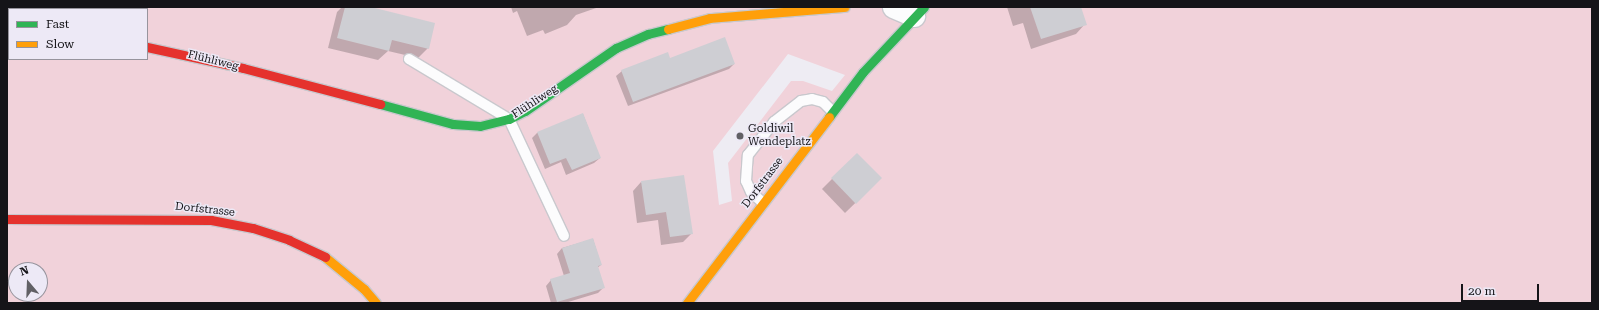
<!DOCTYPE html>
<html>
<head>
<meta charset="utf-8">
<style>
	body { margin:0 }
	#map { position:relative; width:1599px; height:310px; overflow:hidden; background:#eeecf3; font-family:"Roboto Serif",serif }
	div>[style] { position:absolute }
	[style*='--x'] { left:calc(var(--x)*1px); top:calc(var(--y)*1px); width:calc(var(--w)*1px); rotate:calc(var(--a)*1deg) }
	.green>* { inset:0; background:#f1d2da }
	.shadow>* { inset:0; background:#0003 }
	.building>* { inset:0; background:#ceced3 }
	.path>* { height:2.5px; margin-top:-1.25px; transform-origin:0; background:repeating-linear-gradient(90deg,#d5d4d7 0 1px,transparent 0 4px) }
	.roads { filter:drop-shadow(1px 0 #c9c8cd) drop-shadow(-1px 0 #c9c8cd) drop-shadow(0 1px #c9c8cd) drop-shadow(0 -1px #c9c8cd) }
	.lane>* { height:10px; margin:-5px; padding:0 5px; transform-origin:5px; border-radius:5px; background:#fcfcfd }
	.street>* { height:21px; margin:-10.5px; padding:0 10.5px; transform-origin:10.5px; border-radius:10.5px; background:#fcfcfd }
	.fast>* { height:9px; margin:-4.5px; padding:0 4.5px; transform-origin:4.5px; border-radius:4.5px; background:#30b455 }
	.slow>* { height:9px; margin:-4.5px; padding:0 4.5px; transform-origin:4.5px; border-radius:4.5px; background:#ff9f0a }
	.jam>* { height:9px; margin:-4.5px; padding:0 4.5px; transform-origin:4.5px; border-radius:4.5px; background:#e5322d }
	.dots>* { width:11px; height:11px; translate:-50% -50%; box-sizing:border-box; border:2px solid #ede9f6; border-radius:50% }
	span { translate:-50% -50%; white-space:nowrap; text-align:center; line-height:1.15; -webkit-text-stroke:3px #ede9f6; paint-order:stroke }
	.street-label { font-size:11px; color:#151418 }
	.poi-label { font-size:11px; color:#151418 }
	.left { translate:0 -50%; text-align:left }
	.frame { position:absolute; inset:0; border:8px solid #151418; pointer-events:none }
	.legend { position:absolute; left:8px; top:8px; width:140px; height:52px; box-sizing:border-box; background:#ede9f6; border:1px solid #97949d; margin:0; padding:5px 7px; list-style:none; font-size:12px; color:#151418 }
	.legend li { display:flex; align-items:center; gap:8px; height:20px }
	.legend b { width:20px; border:1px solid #97949d }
	.north { position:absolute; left:8px; top:262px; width:40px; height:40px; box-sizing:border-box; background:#ede9f6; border:1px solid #97949d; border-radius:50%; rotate:341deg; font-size:11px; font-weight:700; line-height:16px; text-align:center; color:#151418 }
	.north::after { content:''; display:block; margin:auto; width:14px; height:18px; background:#616065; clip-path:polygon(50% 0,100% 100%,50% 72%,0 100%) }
	.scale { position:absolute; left:1461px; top:284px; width:78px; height:18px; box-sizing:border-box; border:2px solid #151418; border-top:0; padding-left:5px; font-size:12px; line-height:14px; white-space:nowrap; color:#151418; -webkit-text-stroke:3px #ede9f6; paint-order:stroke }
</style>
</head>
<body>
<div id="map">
	<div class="green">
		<i style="clip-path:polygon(evenodd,7px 7px,1592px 7px,1592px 303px,7px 303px,7px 7px,9px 9px,147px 9px,147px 59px,9px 59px,9px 9px,7px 7px,788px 54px,845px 75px,832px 91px,803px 81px,791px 81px,728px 163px,732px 201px,719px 205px,713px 151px,788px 54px,7px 7px,16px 270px,40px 270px,40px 294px,16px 294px,16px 270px)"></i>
	</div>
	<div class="shadow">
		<i style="clip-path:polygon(342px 7px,367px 7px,428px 48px,418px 58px,388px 51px,378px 60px,328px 48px,337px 12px)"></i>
		<i style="clip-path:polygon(511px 7px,599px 7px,576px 15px,567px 25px,545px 34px,543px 30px,527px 36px,517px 11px,513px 13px)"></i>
		<i style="clip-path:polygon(1007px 7px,1080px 7px,1085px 24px,1076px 34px,1031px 49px,1023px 23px,1013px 26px)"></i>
		<i style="clip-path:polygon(734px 64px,729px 69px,628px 106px,616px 76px,622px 71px)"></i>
		<i style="clip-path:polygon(583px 114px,600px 158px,594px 163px,566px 175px,561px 162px,545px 169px,532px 138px,537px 133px)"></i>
		<i style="clip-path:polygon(857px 154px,881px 178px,845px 213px,822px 189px)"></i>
		<i style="clip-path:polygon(641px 182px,692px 233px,683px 242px,661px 245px,658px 220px,637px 223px,633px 191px)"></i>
		<i style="clip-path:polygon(593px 239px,601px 265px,597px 268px,603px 288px,598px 293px,565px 303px,551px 303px,546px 286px,551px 280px,564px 276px,557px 254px,562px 248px)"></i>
	</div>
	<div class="building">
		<i style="clip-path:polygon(345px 7px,371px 7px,435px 23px,429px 49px,392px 40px,389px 51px,337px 38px)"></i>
		<i style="clip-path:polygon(1030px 7px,1081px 7px,1087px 25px,1041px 39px)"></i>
		<i style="clip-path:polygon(725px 37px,735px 64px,633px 102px,621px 70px,668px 52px,670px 58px)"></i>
		<i style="clip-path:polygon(583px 113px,601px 158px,572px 170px,566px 158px,550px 164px,537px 132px)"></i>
		<i style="clip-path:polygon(857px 153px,882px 178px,856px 204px,831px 178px)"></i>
		<i style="clip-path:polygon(684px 175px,693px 234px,670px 237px,666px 212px,646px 215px,641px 181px)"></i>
		<i style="clip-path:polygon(593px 238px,602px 265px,598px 266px,605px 288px,557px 302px,550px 279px,570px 273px,562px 248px)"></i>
	</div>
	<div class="path">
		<i style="--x:36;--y:9;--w:5;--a:-22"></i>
	</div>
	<div class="roads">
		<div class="lane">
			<i style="--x:7;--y:23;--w:2;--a:0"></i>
			<i style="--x:409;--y:59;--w:117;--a:31"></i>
			<i style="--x:509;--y:119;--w:129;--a:64.8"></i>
			<i style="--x:763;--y:203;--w:16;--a:-137"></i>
			<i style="--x:751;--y:192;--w:12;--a:-114"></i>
			<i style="--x:746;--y:181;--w:26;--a:-86"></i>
			<i style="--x:748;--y:155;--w:42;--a:-51.8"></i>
			<i style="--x:774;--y:122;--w:34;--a:-38"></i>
			<i style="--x:801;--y:101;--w:11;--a:-10"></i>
			<i style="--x:812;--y:99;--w:11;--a:15"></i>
			<i style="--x:823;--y:102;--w:14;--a:45"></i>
		</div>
		<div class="street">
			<i style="--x:893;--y:7;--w:23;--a:23"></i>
			<i style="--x:7;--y:48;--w:2;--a:-27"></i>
		</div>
		<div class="fast">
			<i style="--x:380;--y:104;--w:76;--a:15.3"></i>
			<i style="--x:453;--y:124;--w:27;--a:4"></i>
			<i style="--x:480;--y:126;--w:30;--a:-14"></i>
			<i style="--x:509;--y:119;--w:18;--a:-27"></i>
			<i style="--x:525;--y:111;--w:111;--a:-34.7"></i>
			<i style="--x:616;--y:48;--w:35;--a:-24"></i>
			<i style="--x:648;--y:34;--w:21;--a:-14"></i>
			<i style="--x:829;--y:117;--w:56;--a:-52.9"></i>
			<i style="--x:863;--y:72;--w:89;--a:-46.8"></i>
		</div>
		<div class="slow">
			<i style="--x:668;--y:29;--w:43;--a:-14.7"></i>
			<i style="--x:710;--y:18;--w:135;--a:-4.7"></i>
			<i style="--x:325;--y:257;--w:50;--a:39.4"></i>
			<i style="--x:364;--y:289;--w:18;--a:49"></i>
			<i style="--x:687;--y:303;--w:234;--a:-52.6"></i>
		</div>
		<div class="jam">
			<i style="--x:147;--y:47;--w:98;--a:12.3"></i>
			<i style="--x:243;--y:68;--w:142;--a:14.7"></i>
			<i style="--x:7;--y:219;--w:204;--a:0.3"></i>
			<i style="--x:211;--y:220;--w:43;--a:10.8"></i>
			<i style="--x:253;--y:228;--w:38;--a:18"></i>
			<i style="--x:289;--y:240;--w:40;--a:25"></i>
		</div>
	</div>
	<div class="dots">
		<i style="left:740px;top:136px;background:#616065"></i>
	</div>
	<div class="street-label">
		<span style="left:213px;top:61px;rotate:14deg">Flühliweg</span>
		<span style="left:535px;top:102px;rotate:-33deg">Flühliweg</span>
		<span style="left:763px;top:183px;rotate:-53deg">Dorfstrasse</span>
		<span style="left:205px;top:210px;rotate:6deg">Dorfstrasse</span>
	</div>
	<div class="poi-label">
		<span class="left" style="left:748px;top:136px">Goldiwil<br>Wendeplatz</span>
	</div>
	<div class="frame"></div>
	<ul class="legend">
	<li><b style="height:5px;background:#30b455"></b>Fast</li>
	<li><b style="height:5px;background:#ff9f0a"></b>Slow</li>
	</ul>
	<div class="north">N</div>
	<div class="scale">20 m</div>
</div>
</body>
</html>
